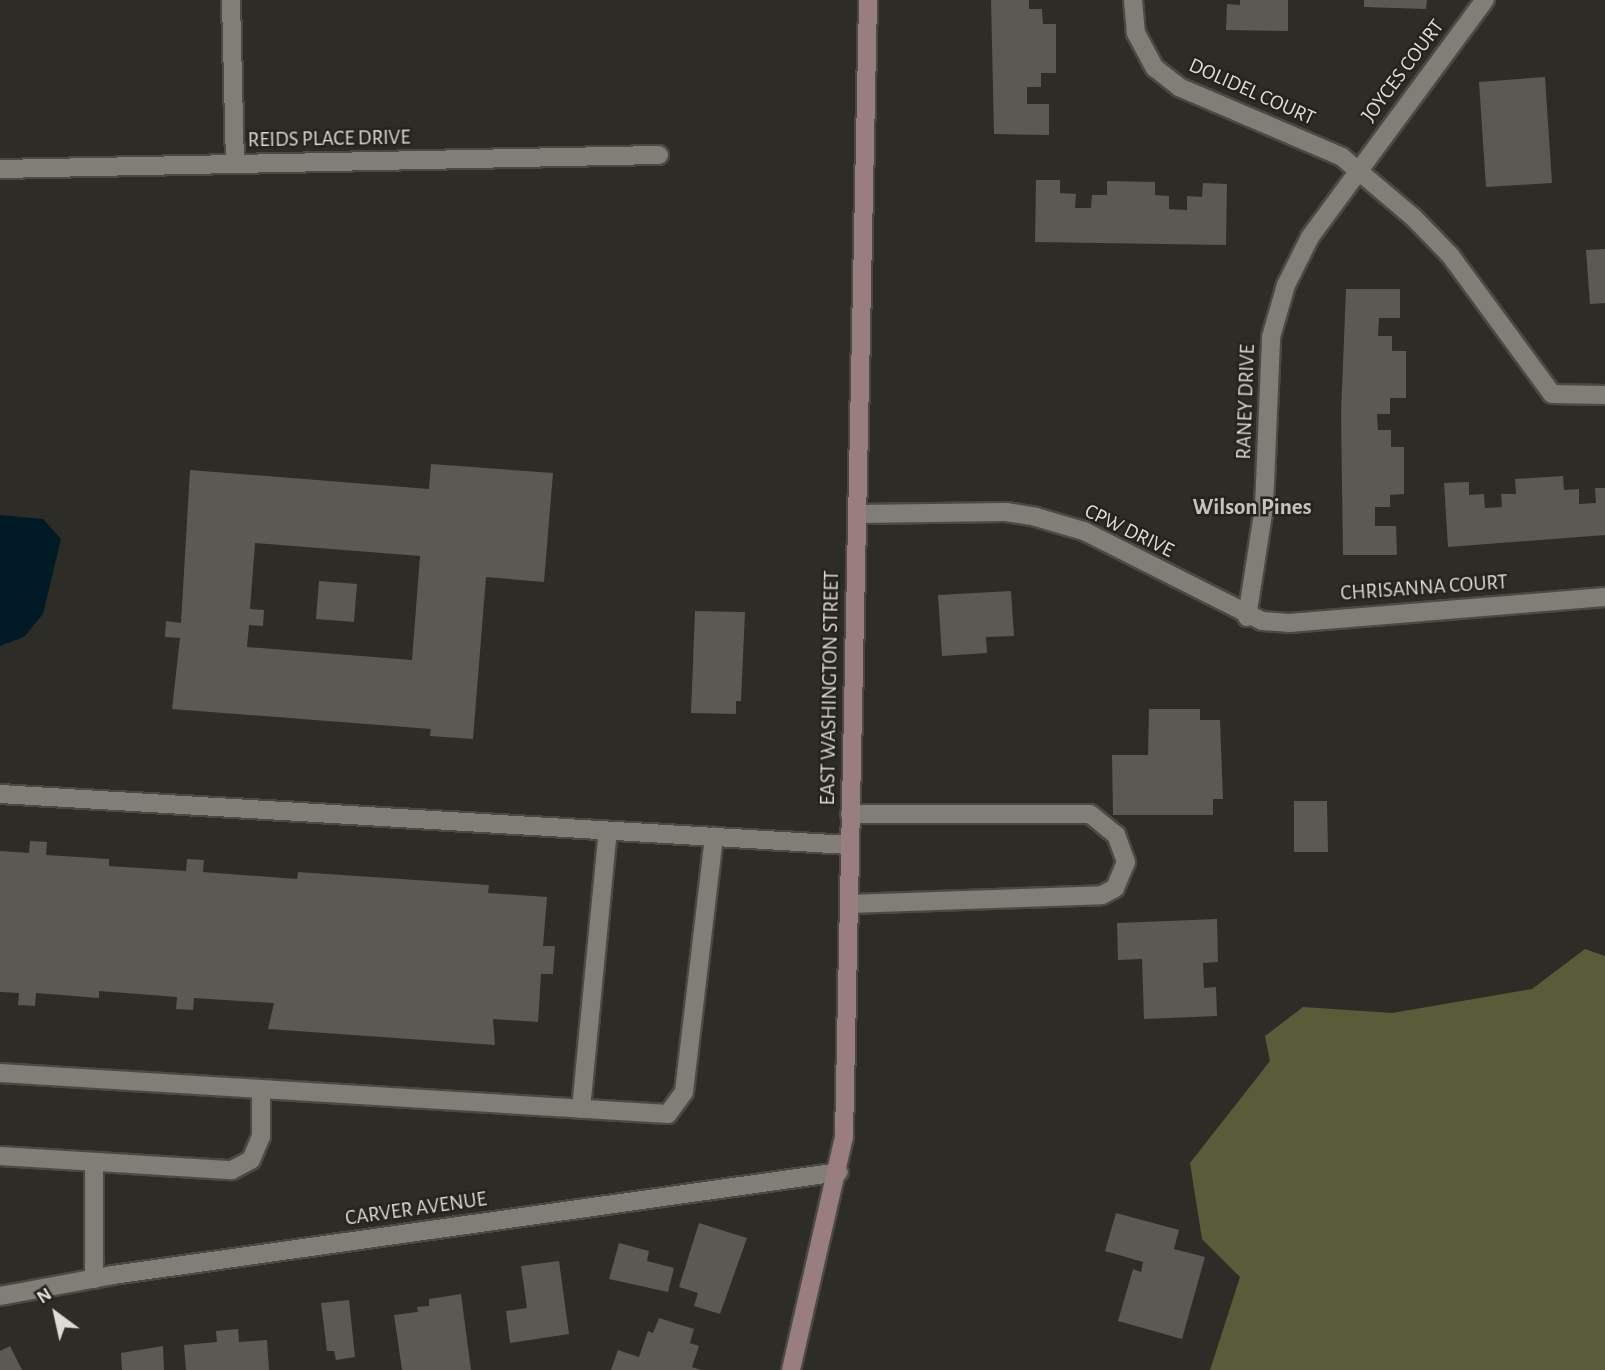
<!DOCTYPE html>
<html>
<head>
<meta charset="utf-8">
<style>
	body { margin:0 }
	#map { position:relative; width:1605px; height:1370px; overflow:hidden; background:#2e2c26; font-family:"Alegreya Sans",sans-serif }
	div>[style] { position:absolute }
	[style*='--x'] { left:calc(var(--x)*1px); top:calc(var(--y)*1px); width:calc(var(--w)*1px); rotate:calc(var(--a)*1deg) }
	.forest>* { inset:0; background:#595c39 }
	.water>* { inset:0; background:#001b26 }
	.building>* { inset:0; background:#5b5953 }
	.roads { filter:drop-shadow(2px 0 #4a4943) drop-shadow(-2px 0 #4a4943) drop-shadow(0 2px #4a4943) drop-shadow(0 -2px #4a4943) }
	.lane>* { height:18px; margin:-9px; padding:0 9px; transform-origin:9px; border-radius:9px; background:#807e77 }
	.street>* { height:18px; margin:-9px; padding:0 9px; transform-origin:9px; border-radius:9px; background:#807e77 }
	.secondary>* { height:18px; margin:-9px; padding:0 9px; transform-origin:9px; border-radius:9px; background:#9a7d7e }
	span { translate:-50% -50%; white-space:nowrap; text-align:center; line-height:1.15; -webkit-text-stroke:5px #24231d; paint-order:stroke }
	.street-label { font-size:21px; color:#dddcd8 }
	.neighbourhood-label { font-size:23px; color:#c5c3bb; font-weight:700 }
	.north { position:absolute; left:21px; top:1279px; width:70px; height:70px; -webkit-text-stroke:5px #24231d; paint-order:stroke; rotate:327deg; font-size:19px; font-weight:700; line-height:28px; text-align:center; color:#dddcd8 }
	.north::after { content:''; display:block; margin:auto; width:24px; height:32px; background:#dddcd8; clip-path:polygon(50% 0,100% 100%,50% 72%,0 100%) }
</style>
</head>
<body>
<div id="map">
	<div class="forest">
		<i style="clip-path:polygon(1585px 949px,1605px 956px,1605px 1370px,1210px 1370px,1240px 1277px,1202px 1239px,1190px 1163px,1270px 1061px,1265px 1036px,1303px 1007px,1392px 1013px,1532px 989px)"></i>
	</div>
	<div class="water">
		<i style="clip-path:polygon(0 515px,43px 519px,61px 539px,43px 614px,24px 637px,0 646px)"></i>
	</div>
	<div class="building">
		<i style="clip-path:polygon(991px 0,1029px 0,1029px 9px,1042px 9px,1043px 24px,1056px 24px,1056px 73px,1041px 73px,1041px 87px,1027px 87px,1027px 104px,1049px 104px,1049px 135px,994px 134px)"></i>
		<i style="clip-path:polygon(1240px 0,1288px 0,1288px 31px,1226px 30px,1227px 4px,1240px 5px)"></i>
		<i style="clip-path:polygon(1364px 0,1427px 0,1426px 9px,1364px 7px)"></i>
		<i style="clip-path:polygon(1545px 77px,1552px 183px,1486px 187px,1479px 82px)"></i>
		<i style="clip-path:polygon(1036px 180px,1060px 180px,1060px 193px,1076px 194px,1075px 208px,1091px 208px,1092px 195px,1107px 195px,1107px 181px,1155px 182px,1155px 195px,1169px 196px,1169px 209px,1187px 210px,1187px 196px,1202px 197px,1203px 183px,1227px 184px,1226px 245px,1035px 242px)"></i>
		<i style="clip-path:polygon(1605px 249px,1605px 303px,1590px 304px,1586px 250px)"></i>
		<i style="clip-path:polygon(1346px 289px,1400px 289px,1400px 318px,1379px 318px,1378px 336px,1392px 336px,1392px 351px,1406px 351px,1406px 398px,1390px 398px,1390px 414px,1377px 414px,1378px 430px,1391px 430px,1391px 447px,1404px 447px,1404px 494px,1390px 495px,1390px 507px,1375px 507px,1375px 526px,1396px 526px,1397px 555px,1343px 555px,1341px 414px)"></i>
		<i style="clip-path:polygon(evenodd,431px 464px,553px 473px,544px 582px,486px 577px,473px 739px,430px 736px,431px 729px,172px 709px,180px 638px,165px 637px,166px 621px,181px 623px,190px 470px,429px 489px,431px 464px,255px 543px,420px 556px,412px 660px,247px 647px,249px 625px,263px 626px,264px 610px,250px 609px,255px 543px)"></i>
		<i style="clip-path:polygon(1563px 476px,1564px 490px,1579px 489px,1579px 504px,1596px 503px,1595px 488px,1605px 488px,1605px 535px,1448px 547px,1444px 483px,1469px 482px,1469px 495px,1484px 494px,1485px 508px,1502px 507px,1501px 494px,1516px 494px,1515px 479px)"></i>
		<i style="clip-path:polygon(319px 581px,357px 584px,354px 622px,316px 619px)"></i>
		<i style="clip-path:polygon(1011px 591px,1014px 636px,986px 637px,987px 653px,942px 656px,938px 595px)"></i>
		<i style="clip-path:polygon(695px 611px,745px 612px,741px 701px,736px 701px,736px 714px,691px 713px)"></i>
		<i style="clip-path:polygon(1149px 709px,1200px 709px,1200px 720px,1220px 720px,1223px 799px,1213px 799px,1213px 815px,1113px 815px,1112px 755px,1148px 755px)"></i>
		<i style="clip-path:polygon(1294px 801px,1327px 801px,1328px 852px,1294px 852px)"></i>
		<i style="clip-path:polygon(30px 841px,47px 842px,46px 855px,109px 859px,109px 866px,186px 871px,187px 859px,204px 860px,203px 872px,297px 879px,298px 872px,489px 885px,488px 893px,547px 897px,543px 946px,555px 946px,553px 974px,541px 974px,538px 1022px,493px 1019px,495px 1045px,268px 1029px,274px 1003px,194px 998px,193px 1010px,176px 1009px,177px 997px,99px 991px,99px 998px,36px 993px,35px 1006px,18px 1005px,19px 993px,0 992px,0 851px,29px 853px)"></i>
		<i style="clip-path:polygon(1217px 919px,1218px 962px,1203px 963px,1204px 988px,1216px 987px,1217px 1016px,1144px 1019px,1142px 959px,1118px 960px,1117px 923px)"></i>
		<i style="clip-path:polygon(1116px 1213px,1179px 1230px,1174px 1249px,1205px 1257px,1182px 1339px,1118px 1321px,1133px 1269px,1141px 1272px,1143px 1262px,1105px 1251px)"></i>
		<i style="clip-path:polygon(699px 1223px,747px 1238px,720px 1314px,694px 1306px,698px 1293px,679px 1287px)"></i>
		<i style="clip-path:polygon(619px 1243px,649px 1251px,647px 1261px,674px 1268px,668px 1292px,609px 1279px)"></i>
		<i style="clip-path:polygon(559px 1261px,569px 1334px,510px 1343px,506px 1311px,527px 1308px,521px 1266px)"></i>
		<i style="clip-path:polygon(461px 1294px,471px 1370px,402px 1370px,394px 1315px,418px 1312px,417px 1307px,429px 1306px,429px 1299px)"></i>
		<i style="clip-path:polygon(349px 1300px,355px 1357px,336px 1360px,334px 1351px,327px 1351px,321px 1303px)"></i>
		<i style="clip-path:polygon(659px 1318px,694px 1329px,690px 1343px,699px 1346px,692px 1367px,701px 1370px,611px 1370px,618px 1350px,639px 1357px,648px 1331px,653px 1333px)"></i>
		<i style="clip-path:polygon(238px 1329px,239px 1342px,267px 1340px,269px 1370px,186px 1370px,184px 1345px,217px 1342px,216px 1331px)"></i>
		<i style="clip-path:polygon(10px 1346px,22px 1370px,0 1370px,0 1351px)"></i>
		<i style="clip-path:polygon(163px 1346px,164px 1370px,122px 1370px,121px 1353px)"></i>
	</div>
	<div class="roads">
		<div class="lane">
			<i style="--x:0;--y:794;--w:851;--a:3.44"></i>
			<i style="--x:849;--y:904;--w:253;--a:-2"></i>
			<i style="--x:1102;--y:895;--w:15;--a:-28"></i>
			<i style="--x:1115;--y:888;--w:28;--a:-67"></i>
			<i style="--x:1126;--y:862;--w:29;--a:-110"></i>
			<i style="--x:1116;--y:835;--w:33;--a:-141"></i>
			<i style="--x:1090;--y:814;--w:240;--a:180"></i>
			<i style="--x:0;--y:1073;--w:669;--a:3.51"></i>
			<i style="--x:668;--y:1114;--w:27;--a:-54"></i>
			<i style="--x:684;--y:1092;--w:257;--a:-83.3"></i>
			<i style="--x:581;--y:1109;--w:279;--a:-84.5"></i>
			<i style="--x:0;--y:1156;--w:232;--a:3.5"></i>
			<i style="--x:232;--y:1170;--w:21;--a:-28"></i>
			<i style="--x:251;--y:1160;--w:25;--a:-67"></i>
			<i style="--x:261;--y:1137;--w:48;--a:-90"></i>
			<i style="--x:94;--y:1162;--w:117;--a:90"></i>
		</div>
		<div class="street">
			<i style="--x:231;--y:0;--w:164;--a:88.6"></i>
			<i style="--x:1133;--y:0;--w:33;--a:85"></i>
			<i style="--x:1136;--y:33;--w:40;--a:62"></i>
			<i style="--x:1155;--y:68;--w:31;--a:38"></i>
			<i style="--x:1179;--y:87;--w:177;--a:23.2"></i>
			<i style="--x:1342;--y:157;--w:93;--a:40.2"></i>
			<i style="--x:1413;--y:217;--w:53;--a:45.8"></i>
			<i style="--x:1450;--y:255;--w:172;--a:53.7"></i>
			<i style="--x:1552;--y:394;--w:53;--a:1.1"></i>
			<i style="--x:0;--y:169;--w:659;--a:-1.22"></i>
			<i style="--x:857;--y:514;--w:149;--a:-0.8"></i>
			<i style="--x:1006;--y:512;--w:30;--a:9"></i>
			<i style="--x:1036;--y:517;--w:50;--a:16.3"></i>
			<i style="--x:1084;--y:531;--w:199;--a:26.8"></i>
			<i style="--x:1262;--y:621;--w:27;--a:4"></i>
			<i style="--x:1289;--y:623;--w:317;--a:-4.7"></i>
			<i style="--x:1247;--y:617;--w:111;--a:-81.2"></i>
			<i style="--x:1264;--y:507;--w:170;--a:-87.6"></i>
			<i style="--x:1271;--y:337;--w:54;--a:-73.9"></i>
			<i style="--x:1286;--y:285;--w:54;--a:-63.4"></i>
			<i style="--x:1310;--y:237;--w:295;--a:-53.6"></i>
			<i style="--x:0;--y:1296;--w:115;--a:-10.5"></i>
			<i style="--x:113;--y:1275;--w:733;--a:-8.07"></i>
		</div>
		<div class="secondary">
			<i style="--x:791;--y:1370;--w:239;--a:-77.2"></i>
			<i style="--x:844;--y:1137;--w:1137;--a:-88.79"></i>
		</div>
	</div>
	<div class="street-label">
		<span style="left:1403px;top:71px;rotate:-53deg">JOYCES COURT</span>
		<span style="left:1252px;top:92px;rotate:24deg">DOLIDEL COURT</span>
		<span style="left:329px;top:139px;rotate:-1deg">REIDS PLACE DRIVE</span>
		<span style="left:1246px;top:402px;rotate:-88deg">RANEY DRIVE</span>
		<span style="left:1129px;top:531px;rotate:26deg">CPW DRIVE</span>
		<span style="left:1424px;top:588px;rotate:-4deg">CHRISANNA COURT</span>
		<span style="left:830px;top:688px;rotate:-89deg">EAST WASHINGTON STREET</span>
		<span style="left:416px;top:1209px;rotate:-8deg">CARVER AVENUE</span>
	</div>
	<div class="neighbourhood-label">
		<span style="left:1252px;top:508px">Wilson Pines</span>
	</div>
	<div class="north">N</div>
</div>
</body>
</html>
